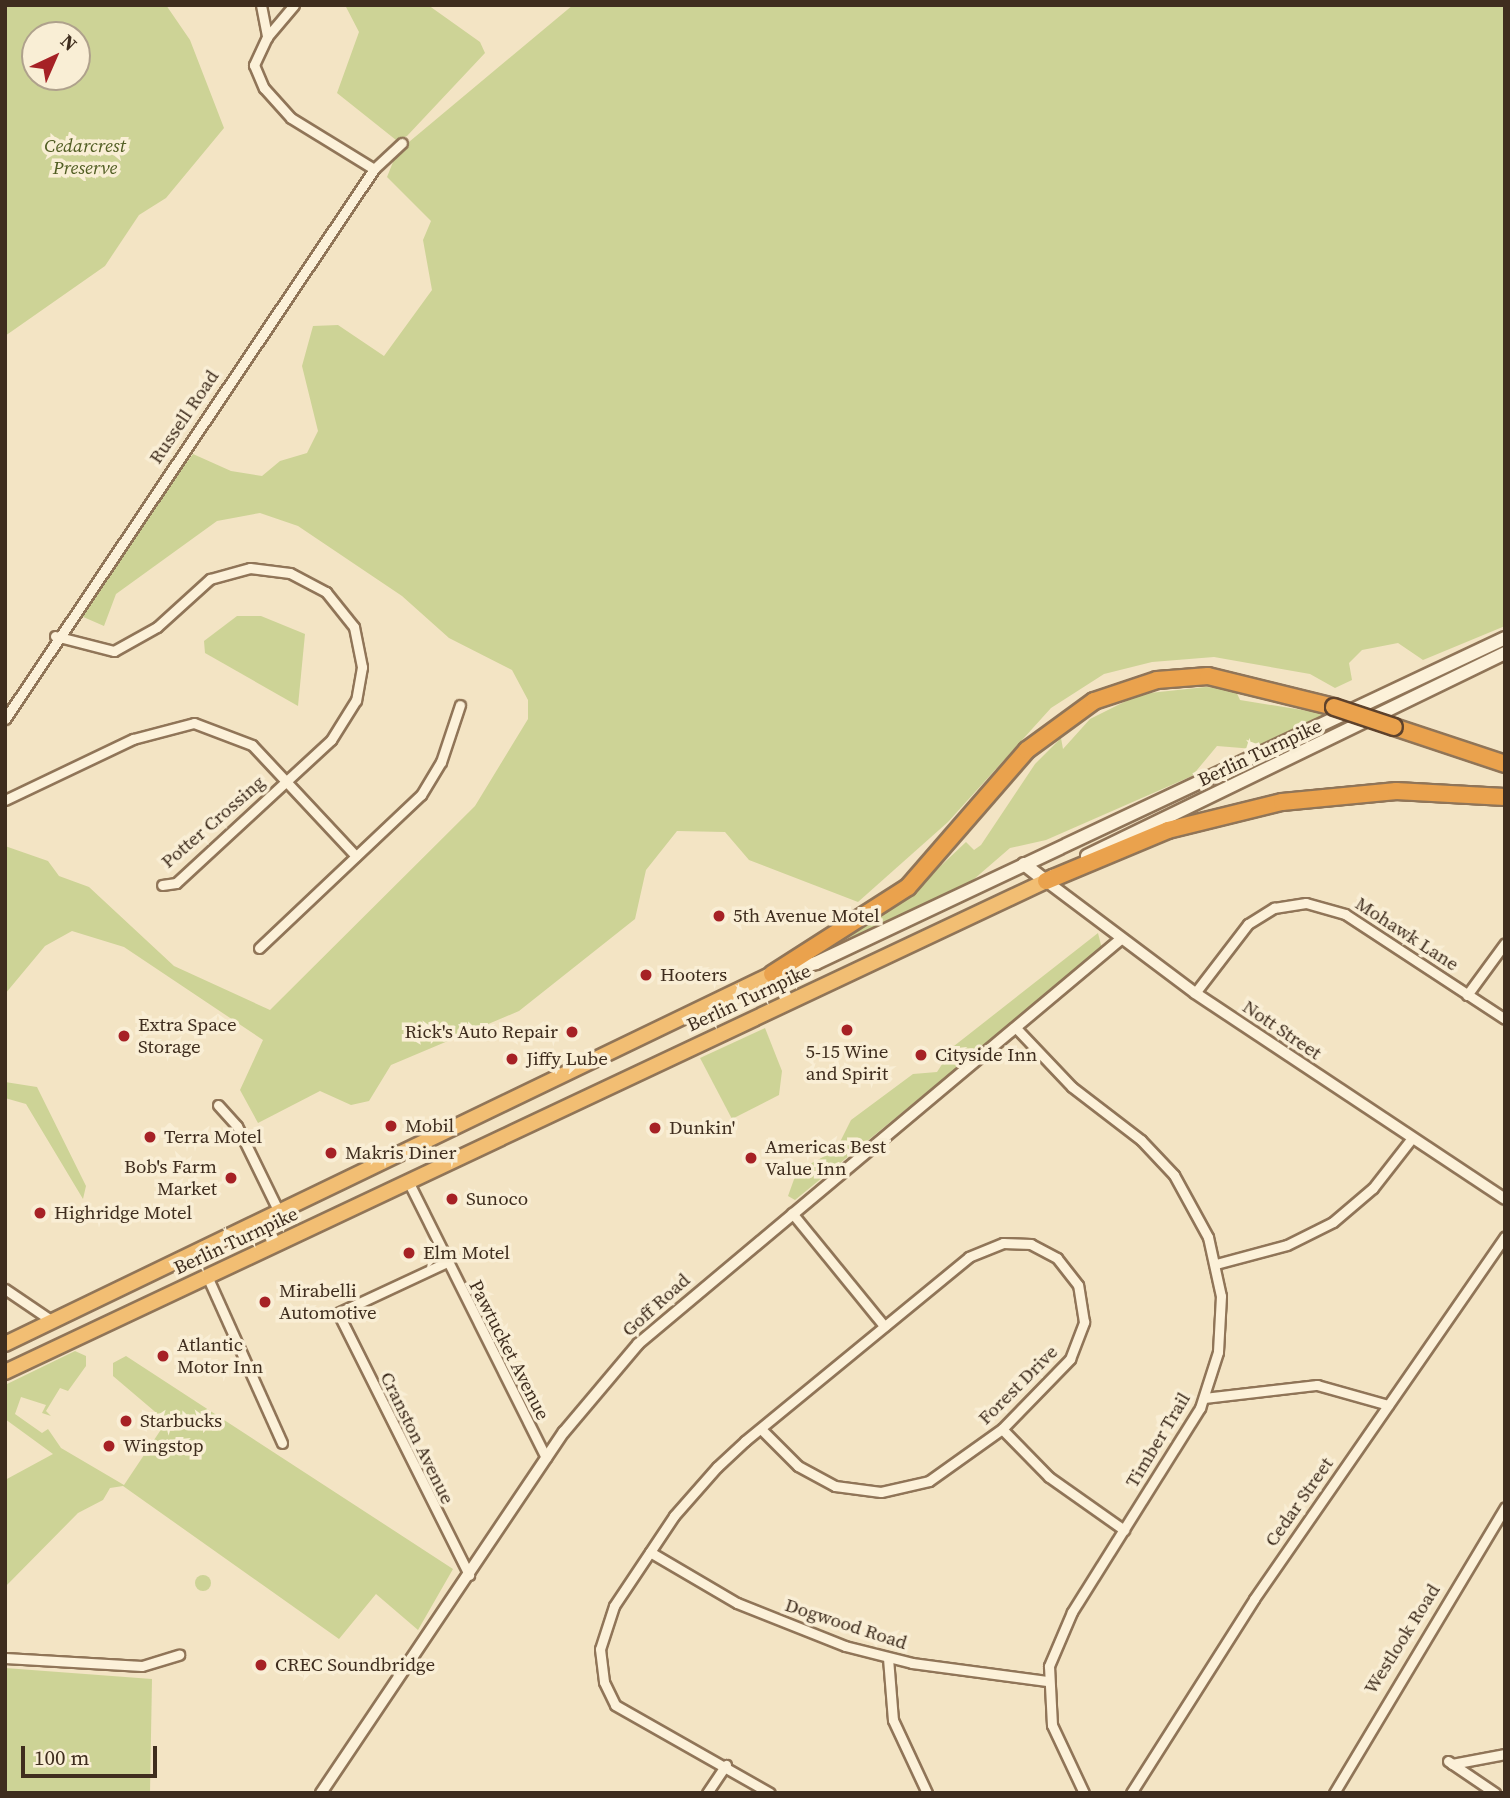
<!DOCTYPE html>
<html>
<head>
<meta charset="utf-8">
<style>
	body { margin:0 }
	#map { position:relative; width:1510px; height:1798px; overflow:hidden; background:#f3e4c4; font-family:"Source Serif 4",serif }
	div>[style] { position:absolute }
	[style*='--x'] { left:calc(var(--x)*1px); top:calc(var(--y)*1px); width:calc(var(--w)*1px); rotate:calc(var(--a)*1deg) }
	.green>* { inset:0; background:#cdd396 }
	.round { border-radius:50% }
	.roads { filter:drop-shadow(2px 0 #907558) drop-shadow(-2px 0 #907558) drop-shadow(0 2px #907558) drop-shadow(0 -2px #907558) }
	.minor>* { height:9px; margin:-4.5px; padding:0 4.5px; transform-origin:4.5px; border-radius:4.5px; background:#fcf1d9 }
	.tertiary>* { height:10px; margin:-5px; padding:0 5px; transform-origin:5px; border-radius:5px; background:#fcf1d9 }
	.secondary>* { height:12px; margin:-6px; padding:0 6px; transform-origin:6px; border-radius:6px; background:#fcf1d9 }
	.trunk>* { height:14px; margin:-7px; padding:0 7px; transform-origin:7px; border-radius:7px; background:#f2be73 }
	.motorway>* { height:16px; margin:-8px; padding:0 8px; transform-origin:8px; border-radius:8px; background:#eaa24d }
	.bridges { filter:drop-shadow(2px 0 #5e422c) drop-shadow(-2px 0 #5e422c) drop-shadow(0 2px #5e422c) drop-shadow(0 -2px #5e422c) }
	.motorway-bridge>* { height:16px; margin:-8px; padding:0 8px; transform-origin:8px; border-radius:8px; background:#eaa24d }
	.dots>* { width:19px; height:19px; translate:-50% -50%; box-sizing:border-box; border:4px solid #f9eed5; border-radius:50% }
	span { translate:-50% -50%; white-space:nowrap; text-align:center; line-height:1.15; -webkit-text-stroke:7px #f9eed5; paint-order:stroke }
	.park-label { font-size:19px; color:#505d22; font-style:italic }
	.street-label { font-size:19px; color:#3f2d1e }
	.poi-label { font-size:19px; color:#3f2d1e }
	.left { translate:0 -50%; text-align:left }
	.right { translate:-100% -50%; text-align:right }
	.frame { position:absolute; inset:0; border:7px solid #3f2d1e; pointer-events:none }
	.north { position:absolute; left:21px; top:21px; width:70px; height:70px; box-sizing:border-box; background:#f9eed5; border:2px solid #afa18c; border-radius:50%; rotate:44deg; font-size:19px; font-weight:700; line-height:28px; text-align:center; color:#3f2d1e }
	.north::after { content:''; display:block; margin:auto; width:24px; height:32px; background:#a62125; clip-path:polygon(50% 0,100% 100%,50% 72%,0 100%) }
	.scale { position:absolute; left:21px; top:1746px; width:136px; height:32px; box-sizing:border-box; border:4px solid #3f2d1e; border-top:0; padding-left:9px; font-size:21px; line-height:24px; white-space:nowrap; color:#3f2d1e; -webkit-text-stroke:5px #f9eed5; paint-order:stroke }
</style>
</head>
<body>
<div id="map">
	<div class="green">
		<i style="clip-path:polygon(evenodd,5px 5px,166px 5px,190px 40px,224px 128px,166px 198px,139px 215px,105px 266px,5px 336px,5px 5px,35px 35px,77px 35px,77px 77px,35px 77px,35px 35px)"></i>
		<i style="clip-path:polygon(345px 5px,428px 5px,480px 42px,485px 53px,407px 136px,396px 140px,337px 93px,359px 32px)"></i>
		<i style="clip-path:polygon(573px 5px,1505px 5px,1505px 626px,1423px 660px,1398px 643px,1362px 650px,1349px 663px,1352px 680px,1335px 688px,1310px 674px,1214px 657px,1152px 662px,1104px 674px,1051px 708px,948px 822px,858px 902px,749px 860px,725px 832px,677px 831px,646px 870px,635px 919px,519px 1011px,391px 1065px,369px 1101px,351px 1105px,320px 1091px,258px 1123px,240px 1090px,263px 1040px,124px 947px,72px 931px,45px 946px,5px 994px,5px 846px,48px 861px,59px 876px,89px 887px,174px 966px,270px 1010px,475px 806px,528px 719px,528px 700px,512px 670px,449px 638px,402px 596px,298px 526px,260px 513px,217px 521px,116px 594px,104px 626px,81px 616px,108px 567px,193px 454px,231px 471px,262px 476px,280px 461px,307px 453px,318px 431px,302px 366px,313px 326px,338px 325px,384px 356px,432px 290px,423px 240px,431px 221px,387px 177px,397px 152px)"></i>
		<i style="clip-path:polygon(237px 616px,261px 616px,305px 634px,298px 706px,205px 653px,204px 641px)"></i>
		<i style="clip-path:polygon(1206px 687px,1235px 689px,1240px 700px,1333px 715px,1254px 749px,1217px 746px,1192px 776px,1046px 840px,1010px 848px,966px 886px,831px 950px,911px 894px,966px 842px,974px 850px,981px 845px,1035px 764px,1061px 738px,1063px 749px,1090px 719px,1140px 694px)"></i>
		<i style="clip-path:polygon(1098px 933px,1102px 949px,795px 1200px,788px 1196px,797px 1171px,836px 1150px,851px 1120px,913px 1074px,937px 1072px,954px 1046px)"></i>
		<i style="clip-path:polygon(765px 1028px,782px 1071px,779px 1095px,732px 1119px,700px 1058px)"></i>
		<i style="clip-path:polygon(5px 1082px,37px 1087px,86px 1186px,83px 1199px,26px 1104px,5px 1098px)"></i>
		<i style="clip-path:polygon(75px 1351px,86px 1356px,86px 1366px,68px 1391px,60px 1388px,46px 1411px,51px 1416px,42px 1413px,46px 1405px,21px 1397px,15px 1414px,42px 1433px,48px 1429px,61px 1448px,124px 1485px,170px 1416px,160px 1416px,113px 1376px,113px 1363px,126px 1356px,453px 1569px,418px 1630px,376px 1594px,339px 1639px,123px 1486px,110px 1488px,103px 1500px,78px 1513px,5px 1587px,5px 1480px,53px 1454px,5px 1419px,5px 1385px)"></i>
		<i class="round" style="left:195px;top:1575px;width:16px;height:16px"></i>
		<i style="clip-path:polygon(5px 1668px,152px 1679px,150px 1793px,5px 1793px)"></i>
	</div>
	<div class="roads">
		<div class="minor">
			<i style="--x:261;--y:5;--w:33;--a:79"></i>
			<i style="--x:294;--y:5;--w:42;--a:130.2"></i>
			<i style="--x:267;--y:37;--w:31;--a:115"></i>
			<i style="--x:254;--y:65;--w:25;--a:67"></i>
			<i style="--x:264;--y:88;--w:40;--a:48"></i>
			<i style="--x:291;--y:118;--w:97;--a:31.6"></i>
			<i style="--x:55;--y:636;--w:61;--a:14.3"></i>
			<i style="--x:114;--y:651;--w:49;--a:-29.2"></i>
			<i style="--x:157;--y:627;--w:72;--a:-42.2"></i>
			<i style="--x:210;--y:579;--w:41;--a:-15.4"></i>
			<i style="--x:250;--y:568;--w:40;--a:7.1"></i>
			<i style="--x:290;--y:573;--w:41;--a:27.8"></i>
			<i style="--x:326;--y:592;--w:45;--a:51.3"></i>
			<i style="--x:354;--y:627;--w:41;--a:78.7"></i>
			<i style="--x:362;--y:667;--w:34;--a:100"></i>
			<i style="--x:356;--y:700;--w:47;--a:122"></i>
			<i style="--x:331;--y:740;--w:211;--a:137.3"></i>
			<i style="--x:176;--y:883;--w:14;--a:172"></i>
			<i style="--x:5;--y:719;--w:662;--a:-56.14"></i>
			<i style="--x:374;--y:169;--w:38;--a:-43"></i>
			<i style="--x:5;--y:800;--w:142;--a:-25.5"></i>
			<i style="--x:133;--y:739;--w:63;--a:-14.7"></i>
			<i style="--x:194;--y:723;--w:62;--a:20.8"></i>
			<i style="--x:252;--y:745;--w:152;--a:46.9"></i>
			<i style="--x:259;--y:948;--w:223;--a:-43.4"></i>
			<i style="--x:421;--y:795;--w:39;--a:-59"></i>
			<i style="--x:441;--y:762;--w:60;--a:-71.6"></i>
			<i style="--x:1195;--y:993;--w:87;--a:-52.5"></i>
			<i style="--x:1248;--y:924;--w:31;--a:-32"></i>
			<i style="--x:1274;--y:908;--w:32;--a:-9"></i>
			<i style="--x:1306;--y:903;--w:41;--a:15.8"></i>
			<i style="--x:1345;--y:914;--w:191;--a:33.3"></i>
			<i style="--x:1467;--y:995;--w:64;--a:-53.8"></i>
			<i style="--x:1016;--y:1028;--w:81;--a:46.5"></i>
			<i style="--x:1072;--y:1087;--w:87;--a:37.5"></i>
			<i style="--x:1141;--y:1140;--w:48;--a:46.7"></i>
			<i style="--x:1174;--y:1175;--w:71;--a:61.3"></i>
			<i style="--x:1208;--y:1237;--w:60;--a:77.6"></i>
			<i style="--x:1221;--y:1296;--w:56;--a:93.1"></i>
			<i style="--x:1218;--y:1352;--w:59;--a:107.8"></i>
			<i style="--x:1200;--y:1408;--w:241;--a:122.1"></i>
			<i style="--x:1072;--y:1612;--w:59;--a:113.1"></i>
			<i style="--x:1049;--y:1666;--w:59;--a:87.1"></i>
			<i style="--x:1052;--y:1725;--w:75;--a:64.8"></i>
			<i style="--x:218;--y:1105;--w:28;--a:48"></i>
			<i style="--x:237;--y:1126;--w:98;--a:64"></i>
			<i style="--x:408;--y:1181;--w:309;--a:63.5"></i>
			<i style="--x:792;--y:1213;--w:146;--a:50.8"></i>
			<i style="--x:445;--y:1263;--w:118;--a:155"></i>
			<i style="--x:338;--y:1313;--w:293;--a:63.4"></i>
			<i style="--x:1216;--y:1264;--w:73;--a:-15"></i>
			<i style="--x:1287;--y:1245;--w:51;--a:-26.6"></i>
			<i style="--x:1333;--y:1222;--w:52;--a:-40.4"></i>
			<i style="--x:1373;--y:1188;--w:63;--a:-52"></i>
			<i style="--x:207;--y:1276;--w:183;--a:65.8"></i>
			<i style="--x:5;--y:1289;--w:57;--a:34.2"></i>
			<i style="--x:1204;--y:1398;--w:114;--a:-6.6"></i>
			<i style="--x:1317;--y:1385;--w:74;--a:15.7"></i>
			<i style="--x:761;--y:1429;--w:52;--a:45"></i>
			<i style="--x:798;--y:1466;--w:42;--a:28.4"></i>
			<i style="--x:835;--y:1486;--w:46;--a:7.4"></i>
			<i style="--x:881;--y:1492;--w:49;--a:-12.9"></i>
			<i style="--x:929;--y:1481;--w:90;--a:-35.5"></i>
			<i style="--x:1002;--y:1429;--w:98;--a:-45.8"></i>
			<i style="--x:1070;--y:1359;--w:40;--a:-69"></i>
			<i style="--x:1084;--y:1322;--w:37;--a:-99"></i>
			<i style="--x:1078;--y:1285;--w:34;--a:-128"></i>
			<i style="--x:1057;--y:1258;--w:30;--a:-152"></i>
			<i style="--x:1031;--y:1244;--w:28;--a:-178"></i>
			<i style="--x:1003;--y:1243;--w:37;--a:158"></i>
			<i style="--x:969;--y:1257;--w:290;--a:140.6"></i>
			<i style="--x:745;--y:1441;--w:38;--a:137"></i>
			<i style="--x:717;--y:1467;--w:65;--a:131.3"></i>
			<i style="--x:674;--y:1516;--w:108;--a:123.7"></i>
			<i style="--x:614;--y:1606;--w:45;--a:108"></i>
			<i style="--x:600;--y:1649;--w:33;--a:83"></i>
			<i style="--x:604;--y:1682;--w:25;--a:64"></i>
			<i style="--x:615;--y:1705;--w:178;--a:29.6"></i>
			<i style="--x:1002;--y:1429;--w:67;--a:45.6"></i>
			<i style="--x:1049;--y:1477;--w:92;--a:35.2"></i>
			<i style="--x:650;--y:1552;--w:101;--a:30.4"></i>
			<i style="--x:737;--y:1603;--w:116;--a:21.7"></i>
			<i style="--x:845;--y:1646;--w:69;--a:14.2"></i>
			<i style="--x:912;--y:1663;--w:136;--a:7.6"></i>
			<i style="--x:5;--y:1658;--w:137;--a:3.3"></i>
			<i style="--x:142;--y:1666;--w:39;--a:-17"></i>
			<i style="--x:888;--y:1658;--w:62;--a:85.4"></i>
			<i style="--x:893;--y:1720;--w:81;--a:65"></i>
			<i style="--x:1448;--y:1761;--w:57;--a:34.2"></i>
			<i style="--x:1452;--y:1764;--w:54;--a:-10.7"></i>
			<i style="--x:707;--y:1793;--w:34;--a:-56"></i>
			<i style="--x:1131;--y:1793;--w:230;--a:-57.6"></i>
			<i style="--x:1254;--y:1599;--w:441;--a:-55.3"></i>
			<i style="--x:1334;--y:1793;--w:333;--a:-59.1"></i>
		</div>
		<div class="tertiary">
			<i style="--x:1046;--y:881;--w:186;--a:36.9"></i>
			<i style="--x:1195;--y:993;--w:372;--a:33.6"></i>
			<i style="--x:321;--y:1793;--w:435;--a:-56.1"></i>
			<i style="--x:564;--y:1432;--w:115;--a:-49.9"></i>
			<i style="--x:638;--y:1344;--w:630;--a:-39.98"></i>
		</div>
		<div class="secondary">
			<i style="--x:1087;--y:856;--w:465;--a:-25.9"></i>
			<i style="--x:1024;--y:864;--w:28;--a:38"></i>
			<i style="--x:1046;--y:881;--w:9;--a:-36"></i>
			<i style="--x:782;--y:971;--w:35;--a:-13"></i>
			<i style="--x:816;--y:963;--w:762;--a:-25.25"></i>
		</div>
		<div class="trunk">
			<i style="--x:5;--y:1344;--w:852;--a:-25.75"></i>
			<i style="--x:5;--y:1372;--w:1151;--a:-25.25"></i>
		</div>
		<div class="motorway">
			<i style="--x:1394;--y:727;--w:117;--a:18.4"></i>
			<i style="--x:1046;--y:881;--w:132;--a:-22.7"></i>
			<i style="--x:1168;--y:830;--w:117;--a:-13.8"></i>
			<i style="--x:1282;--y:802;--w:115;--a:-5.5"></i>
			<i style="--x:1396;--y:791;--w:109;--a:3.2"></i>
			<i style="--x:772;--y:974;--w:161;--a:-32.6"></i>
			<i style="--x:908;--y:887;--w:181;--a:-49"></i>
			<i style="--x:1027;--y:750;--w:83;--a:-36.2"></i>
			<i style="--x:1094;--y:701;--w:66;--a:-18.4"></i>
			<i style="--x:1157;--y:680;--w:51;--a:-4.5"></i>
			<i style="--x:1208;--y:676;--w:130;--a:13.8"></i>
		</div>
	</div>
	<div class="bridges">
		<div class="motorway-bridge">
			<i style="--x:1334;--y:707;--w:63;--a:18.4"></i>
		</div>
	</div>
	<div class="dots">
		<i style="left:719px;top:916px;background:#a62125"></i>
		<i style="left:646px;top:975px;background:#a62125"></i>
		<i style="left:847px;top:1030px;background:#a62125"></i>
		<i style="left:572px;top:1032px;background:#a62125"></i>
		<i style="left:124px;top:1036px;background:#a62125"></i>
		<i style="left:921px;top:1055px;background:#a62125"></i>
		<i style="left:512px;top:1059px;background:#a62125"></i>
		<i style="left:391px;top:1126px;background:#a62125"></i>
		<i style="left:655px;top:1128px;background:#a62125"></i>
		<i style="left:150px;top:1137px;background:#a62125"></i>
		<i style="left:331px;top:1153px;background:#a62125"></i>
		<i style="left:751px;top:1158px;background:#a62125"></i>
		<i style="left:231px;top:1178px;background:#a62125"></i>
		<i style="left:452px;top:1199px;background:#a62125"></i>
		<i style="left:40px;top:1213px;background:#a62125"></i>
		<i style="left:409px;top:1253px;background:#a62125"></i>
		<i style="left:265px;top:1302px;background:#a62125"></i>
		<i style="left:163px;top:1356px;background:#a62125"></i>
		<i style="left:126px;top:1421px;background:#a62125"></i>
		<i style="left:109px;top:1446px;background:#a62125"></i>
		<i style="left:261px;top:1665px;background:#a62125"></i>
	</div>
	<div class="park-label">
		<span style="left:85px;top:157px">Cedarcrest<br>Preserve</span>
	</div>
	<div class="street-label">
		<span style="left:184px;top:417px;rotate:-56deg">Russell Road</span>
		<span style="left:1260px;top:753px;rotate:-25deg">Berlin Turnpike</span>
		<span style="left:213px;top:822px;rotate:-41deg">Potter Crossing</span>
		<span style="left:1407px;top:934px;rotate:33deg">Mohawk Lane</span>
		<span style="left:749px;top:998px;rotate:-25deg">Berlin Turnpike</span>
		<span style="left:1282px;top:1030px;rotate:34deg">Nott Street</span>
		<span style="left:236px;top:1241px;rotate:-25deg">Berlin Turnpike</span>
		<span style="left:656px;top:1305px;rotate:-42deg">Goff Road</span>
		<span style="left:509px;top:1350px;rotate:63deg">Pawtucket Avenue</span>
		<span style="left:1018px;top:1385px;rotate:-45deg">Forest Drive</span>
		<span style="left:417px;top:1438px;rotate:64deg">Cranston Avenue</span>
		<span style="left:1158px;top:1440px;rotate:-59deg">Timber Trail</span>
		<span style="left:1299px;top:1502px;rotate:-55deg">Cedar Street</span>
		<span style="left:846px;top:1624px;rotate:18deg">Dogwood Road</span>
		<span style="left:1402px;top:1639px;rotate:-58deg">Westlook Road</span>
	</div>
	<div class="poi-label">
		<span class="left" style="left:733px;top:916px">5th Avenue Motel</span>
		<span class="left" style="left:660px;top:975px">Hooters</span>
		<span class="left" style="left:138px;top:1036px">Extra Space<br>Storage</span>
		<span class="right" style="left:558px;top:1032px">Rick's Auto Repair</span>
		<span style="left:847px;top:1063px">5-15 Wine<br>and Spirit</span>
		<span class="left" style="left:935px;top:1055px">Cityside Inn</span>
		<span class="left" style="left:526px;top:1059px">Jiffy Lube</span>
		<span class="left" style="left:405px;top:1126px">Mobil</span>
		<span class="left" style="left:669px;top:1128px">Dunkin'</span>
		<span class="left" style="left:164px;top:1137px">Terra Motel</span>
		<span class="left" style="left:765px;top:1158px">Americas Best<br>Value Inn</span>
		<span class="left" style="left:345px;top:1153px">Makris Diner</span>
		<span class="right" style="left:217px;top:1178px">Bob's Farm<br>Market</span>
		<span class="left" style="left:466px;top:1199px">Sunoco</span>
		<span class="left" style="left:54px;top:1213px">Highridge Motel</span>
		<span class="left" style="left:423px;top:1253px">Elm Motel</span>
		<span class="left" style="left:279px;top:1302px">Mirabelli<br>Automotive</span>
		<span class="left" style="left:177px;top:1356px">Atlantic<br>Motor Inn</span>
		<span class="left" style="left:140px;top:1421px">Starbucks</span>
		<span class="left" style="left:123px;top:1446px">Wingstop</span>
		<span class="left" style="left:275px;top:1665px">CREC Soundbridge</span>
	</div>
	<div class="frame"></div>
	<div class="north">N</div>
	<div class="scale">100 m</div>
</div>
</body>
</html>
